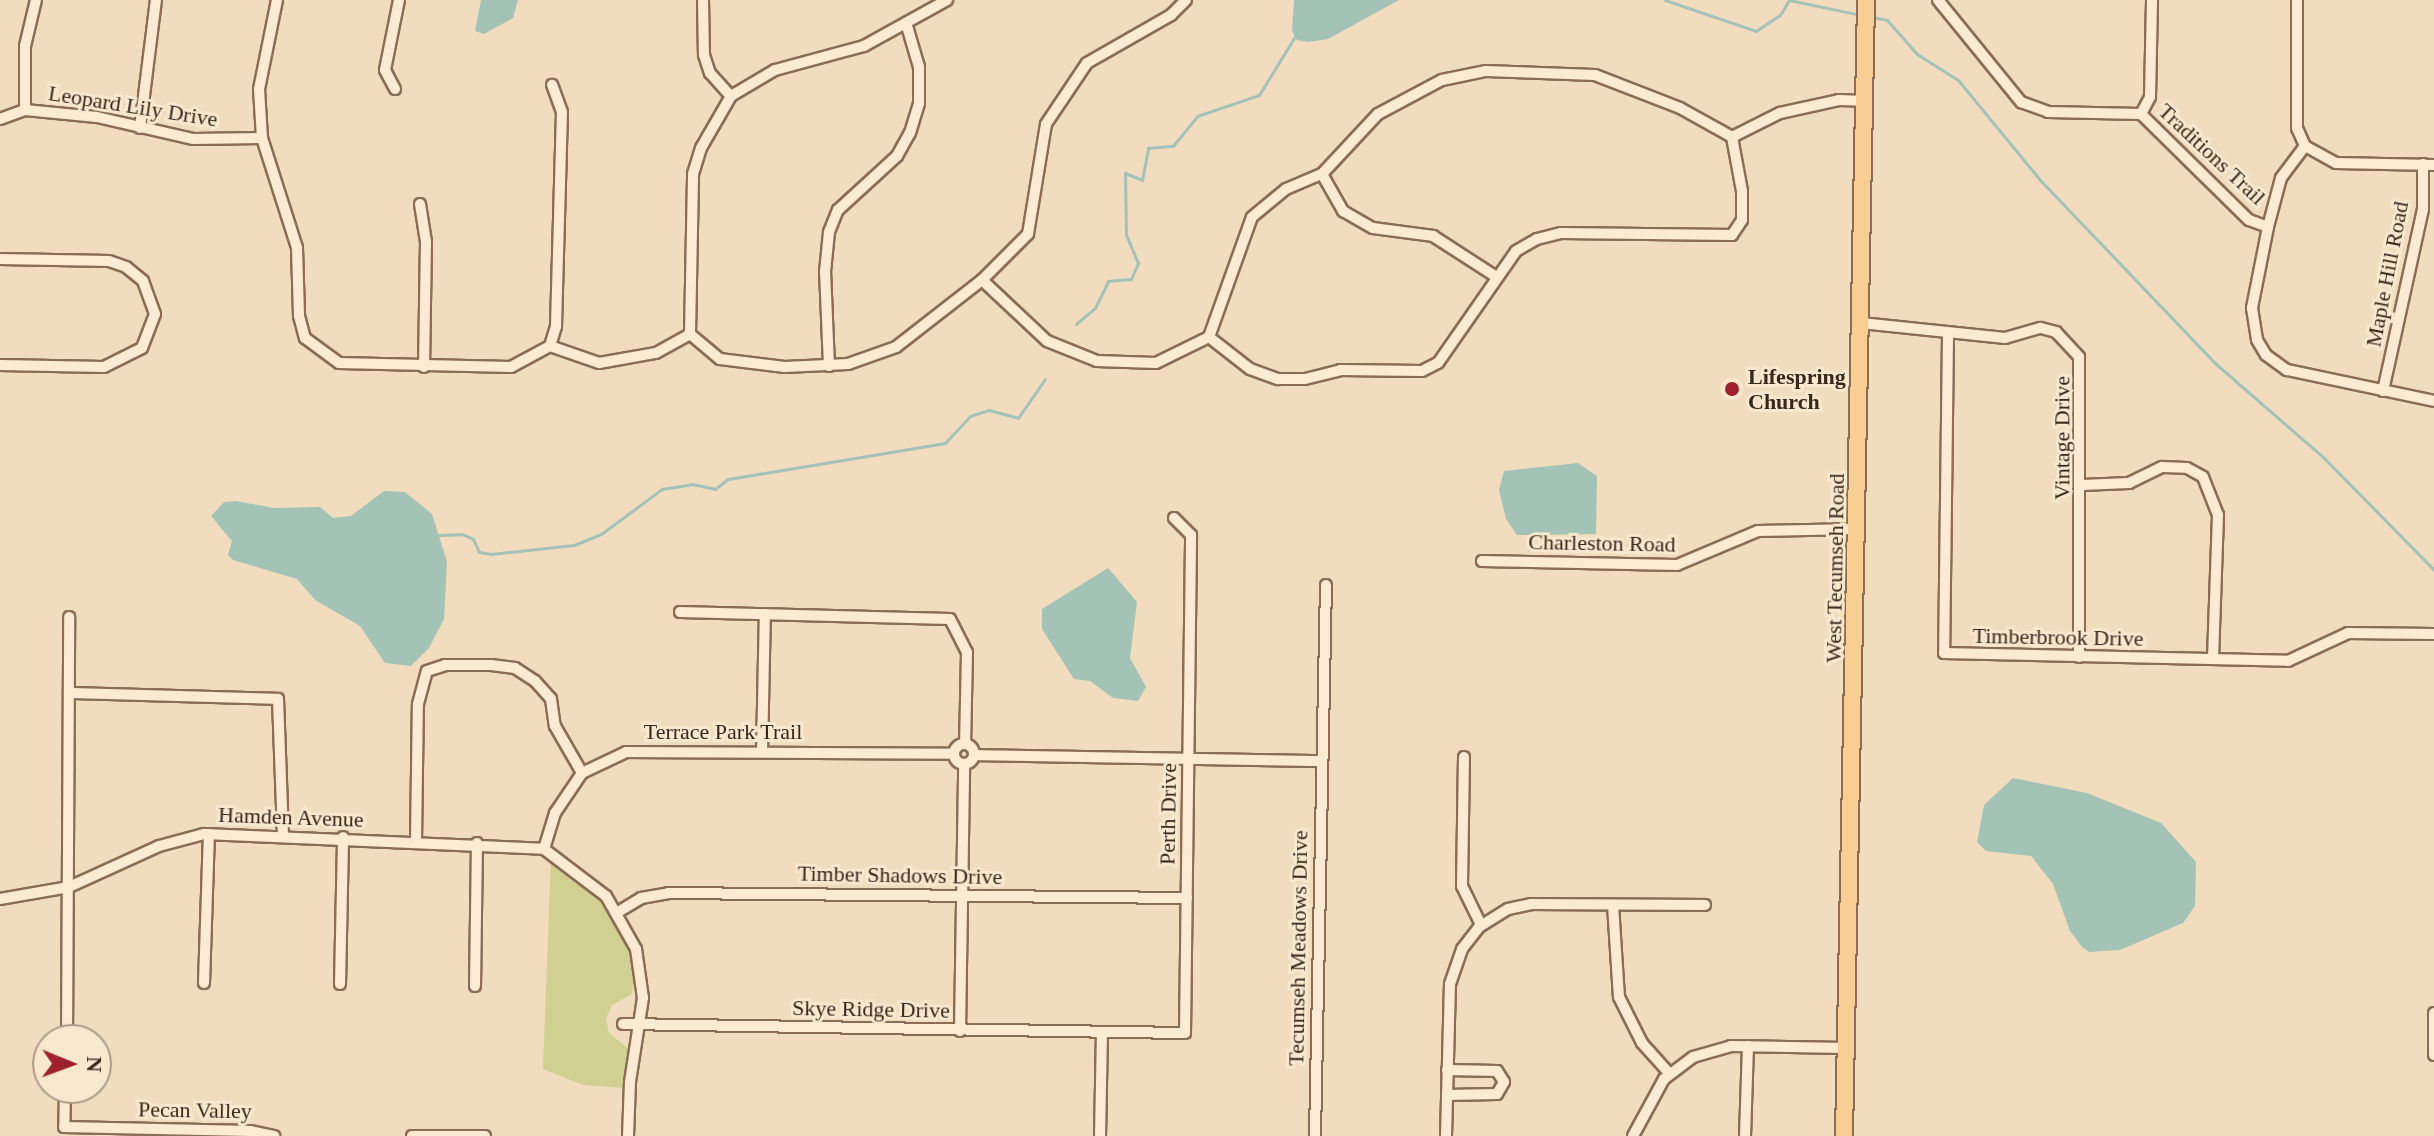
<!DOCTYPE html>
<html>
<head>
<meta charset="utf-8">
<style>
	body { margin:0 }
	#map { position:relative; width:2434px; height:1136px; overflow:hidden; background:#f1ddbe; font-family:Georgia,serif }
	div>[style] { position:absolute }
	[style*='--x'] { left:calc(var(--x)*1px); top:calc(var(--y)*1px); width:calc(var(--w)*1px); rotate:calc(var(--a)*1deg) }
	.green>* { inset:0; background:#cfd091 }
	.water>* { inset:0; background:#a2c3b6 }
	.stream>* { height:3px; margin:-1.5px; padding:0 1.5px; transform-origin:1.5px; border-radius:1.5px; background:#a2c3b6 }
	.roads { filter:drop-shadow(2px 0 #8b6c55) drop-shadow(-2px 0 #8b6c55) drop-shadow(0 2px #8b6c55) drop-shadow(0 -2px #8b6c55) }
	.street>* { height:10px; margin:-5px; padding:0 5px; transform-origin:5px; border-radius:5px; background:#fcebd2 }
	.street>.ring { margin:-5px; padding:0; box-sizing:content-box; background:none; border:10px solid #fcebd2; border-radius:50% }
	.primary>* { height:16px; margin:-8px; padding:0 8px; transform-origin:8px; border-radius:8px; background:#f8ce92 }
	.dots>* { width:22px; height:22px; translate:-50% -50%; box-sizing:border-box; border:4px solid #f8e8ce; border-radius:50% }
	span { translate:-50% -50%; white-space:nowrap; text-align:center; line-height:1.15; -webkit-text-stroke:6px #f8e8ce; paint-order:stroke }
	.street-label { font-size:22px; color:#39271b }
	.poi-label { font-size:22px; color:#39271b; font-weight:700 }
	.left { translate:0 -50%; text-align:left }
	.north { position:absolute; left:32px; top:1024px; width:80px; height:80px; box-sizing:border-box; background:#f8e8ce; border:2px solid #ac9b86; border-radius:50%; rotate:91deg; font-size:22px; font-weight:700; line-height:32px; text-align:center; color:#39271b }
	.north::after { content:''; display:block; margin:auto; width:28px; height:36px; background:#9f202e; clip-path:polygon(50% 0,100% 100%,50% 72%,0 100%) }
</style>
</head>
<body>
<div id="map">
	<div class="green">
		<i style="clip-path:polygon(551px 858px,585px 881px,611px 909px,626px 940px,634px 978px,632px 994px,612px 1005px,606px 1019px,609px 1033px,628px 1048px,625px 1088px,583px 1085px,543px 1069px)"></i>
	</div>
	<div class="water">
		<i style="clip-path:polygon(481px 0,518px 0,513px 18px,484px 34px,475px 31px)"></i>
		<i style="clip-path:polygon(1294px 0,1399px 0,1328px 39px,1308px 42px,1297px 40px,1292px 31px)"></i>
		<i style="clip-path:polygon(1578px 463px,1597px 476px,1596px 534px,1517px 535px,1506px 519px,1499px 490px,1504px 471px)"></i>
		<i style="clip-path:polygon(384px 491px,405px 492px,432px 514px,447px 562px,444px 619px,429px 648px,411px 666px,385px 663px,360px 626px,315px 600px,297px 579px,233px 560px,228px 555px,232px 541px,211px 516px,224px 502px,236px 501px,274px 508px,320px 507px,333px 518px,351px 516px)"></i>
		<i style="clip-path:polygon(1108px 568px,1137px 602px,1130px 658px,1146px 687px,1138px 701px,1113px 698px,1090px 681px,1074px 679px,1042px 629px,1042px 609px)"></i>
		<i style="clip-path:polygon(2013px 778px,2087px 793px,2161px 823px,2196px 862px,2195px 906px,2183px 923px,2120px 950px,2089px 952px,2082px 947px,2070px 931px,2053px 884px,2031px 856px,1986px 851px,1977px 842px,1984px 805px)"></i>
	</div>
	<div class="stream">
		<i style="--x:1665;--y:0;--w:96;--a:18.8"></i>
		<i style="--x:1756;--y:31;--w:29;--a:-34"></i>
		<i style="--x:1780;--y:15;--w:17;--a:-59"></i>
		<i style="--x:1789;--y:0;--w:74;--a:11.8"></i>
		<i style="--x:1872;--y:17;--w:15;--a:11"></i>
		<i style="--x:1887;--y:20;--w:45;--a:48.6"></i>
		<i style="--x:1917;--y:54;--w:49;--a:32.4"></i>
		<i style="--x:1958;--y:80;--w:131;--a:50.6"></i>
		<i style="--x:2041;--y:181;--w:253;--a:46.3"></i>
		<i style="--x:2216;--y:364;--w:142;--a:41"></i>
		<i style="--x:2323;--y:457;--w:158;--a:45.5"></i>
		<i style="--x:1076;--y:324;--w:25;--a:-40"></i>
		<i style="--x:1095;--y:308;--w:30;--a:-64"></i>
		<i style="--x:1108;--y:281;--w:23;--a:-5"></i>
		<i style="--x:1131;--y:279;--w:17;--a:-66"></i>
		<i style="--x:1138;--y:263;--w:30;--a:-113"></i>
		<i style="--x:1126;--y:235;--w:62;--a:-90.9"></i>
		<i style="--x:1125;--y:173;--w:18;--a:22"></i>
		<i style="--x:1142;--y:180;--w:33;--a:-79"></i>
		<i style="--x:1148;--y:148;--w:25;--a:-5"></i>
		<i style="--x:1173;--y:146;--w:38;--a:-51"></i>
		<i style="--x:1197;--y:116;--w:65;--a:-18.7"></i>
		<i style="--x:1259;--y:95;--w:73;--a:-58.5"></i>
		<i style="--x:437;--y:535;--w:25;--a:-2"></i>
		<i style="--x:462;--y:534;--w:12;--a:24"></i>
		<i style="--x:473;--y:539;--w:14;--a:65"></i>
		<i style="--x:479;--y:552;--w:12;--a:9"></i>
		<i style="--x:491;--y:554;--w:83;--a:-6.2"></i>
		<i style="--x:574;--y:545;--w:29;--a:-22"></i>
		<i style="--x:601;--y:534;--w:76;--a:-36.4"></i>
		<i style="--x:662;--y:489;--w:30;--a:-9"></i>
		<i style="--x:692;--y:484;--w:24;--a:12"></i>
		<i style="--x:715;--y:489;--w:16;--a:-38"></i>
		<i style="--x:728;--y:479;--w:220;--a:-9.4"></i>
		<i style="--x:945;--y:443;--w:37;--a:-47"></i>
		<i style="--x:970;--y:416;--w:20;--a:-18"></i>
		<i style="--x:989;--y:410;--w:30;--a:15"></i>
		<i style="--x:1018;--y:418;--w:47;--a:-55.3"></i>
	</div>
	<div class="roads">
		<div class="street">
			<i style="--x:277;--y:0;--w:91;--a:101.4"></i>
			<i style="--x:259;--y:89;--w:49;--a:86.5"></i>
			<i style="--x:262;--y:138;--w:115;--a:72.3"></i>
			<i style="--x:297;--y:248;--w:68;--a:88.3"></i>
			<i style="--x:299;--y:316;--w:23;--a:75"></i>
			<i style="--x:305;--y:338;--w:42;--a:36.3"></i>
			<i style="--x:339;--y:363;--w:172;--a:1.3"></i>
			<i style="--x:511;--y:367;--w:44;--a:-28.3"></i>
			<i style="--x:550;--y:346;--w:21;--a:-73"></i>
			<i style="--x:556;--y:326;--w:214;--a:-88.4"></i>
			<i style="--x:562;--y:112;--w:29;--a:-110"></i>
			<i style="--x:703;--y:0;--w:55;--a:89"></i>
			<i style="--x:704;--y:55;--w:19;--a:72"></i>
			<i style="--x:710;--y:73;--w:31;--a:48"></i>
			<i style="--x:1938;--y:0;--w:132;--a:50.9"></i>
			<i style="--x:2021;--y:102;--w:29;--a:20"></i>
			<i style="--x:2048;--y:112;--w:93;--a:1.2"></i>
			<i style="--x:2141;--y:114;--w:151;--a:44.5"></i>
			<i style="--x:2249;--y:220;--w:20;--a:20"></i>
			<i style="--x:2297;--y:0;--w:128;--a:90"></i>
			<i style="--x:2297;--y:128;--w:20;--a:66"></i>
			<i style="--x:2305;--y:146;--w:35;--a:29"></i>
			<i style="--x:2336;--y:163;--w:98;--a:1.2"></i>
			<i style="--x:395;--y:89;--w:21;--a:-118"></i>
			<i style="--x:385;--y:70;--w:71;--a:-78.7"></i>
			<i style="--x:25;--y:110;--w:64;--a:-90"></i>
			<i style="--x:25;--y:46;--w:47;--a:-76.6"></i>
			<i style="--x:2141;--y:114;--w:19;--a:-62"></i>
			<i style="--x:2150;--y:97;--w:97;--a:-88.8"></i>
			<i style="--x:0;--y:119;--w:27;--a:-20"></i>
			<i style="--x:25;--y:110;--w:72;--a:5.6"></i>
			<i style="--x:97;--y:117;--w:98;--a:12.9"></i>
			<i style="--x:193;--y:139;--w:69;--a:-0.8"></i>
			<i style="--x:140;--y:128;--w:129;--a:-82.9"></i>
			<i style="--x:1732;--y:137;--w:54;--a:-26.6"></i>
			<i style="--x:1780;--y:113;--w:60;--a:-12.4"></i>
			<i style="--x:1839;--y:100;--w:25;--a:2"></i>
			<i style="--x:2305;--y:146;--w:40;--a:127"></i>
			<i style="--x:2281;--y:178;--w:51;--a:104.9"></i>
			<i style="--x:2268;--y:227;--w:83;--a:101.2"></i>
			<i style="--x:2252;--y:308;--w:32;--a:81"></i>
			<i style="--x:2257;--y:340;--w:17;--a:59"></i>
			<i style="--x:2266;--y:355;--w:26;--a:36"></i>
			<i style="--x:2287;--y:370;--w:150;--a:11.9"></i>
			<i style="--x:1322;--y:174;--w:43;--a:60.4"></i>
			<i style="--x:1343;--y:211;--w:34;--a:30"></i>
			<i style="--x:1373;--y:228;--w:61;--a:7.6"></i>
			<i style="--x:1433;--y:236;--w:74;--a:32.8"></i>
			<i style="--x:420;--y:204;--w:37;--a:81"></i>
			<i style="--x:426;--y:241;--w:126;--a:90.9"></i>
			<i style="--x:0;--y:259;--w:109;--a:1.1"></i>
			<i style="--x:109;--y:261;--w:18;--a:19"></i>
			<i style="--x:126;--y:267;--w:22;--a:39"></i>
			<i style="--x:143;--y:281;--w:35;--a:70"></i>
			<i style="--x:155;--y:314;--w:36;--a:111"></i>
			<i style="--x:142;--y:348;--w:42;--a:153.4"></i>
			<i style="--x:104;--y:367;--w:104;--a:-178.9"></i>
			<i style="--x:982;--y:280;--w:89;--a:43.2"></i>
			<i style="--x:1047;--y:341;--w:54;--a:21.8"></i>
			<i style="--x:1097;--y:361;--w:59;--a:1.9"></i>
			<i style="--x:1156;--y:363;--w:59;--a:-26.1"></i>
			<i style="--x:1209;--y:337;--w:127;--a:-70.3"></i>
			<i style="--x:1252;--y:217;--w:44;--a:-39.5"></i>
			<i style="--x:1286;--y:189;--w:39;--a:-23"></i>
			<i style="--x:1322;--y:174;--w:82;--a:-47"></i>
			<i style="--x:1378;--y:114;--w:72;--a:-28"></i>
			<i style="--x:1442;--y:80;--w:45;--a:-11.6"></i>
			<i style="--x:1486;--y:71;--w:109;--a:2.1"></i>
			<i style="--x:1595;--y:75;--w:91;--a:21.2"></i>
			<i style="--x:1680;--y:108;--w:60;--a:29.1"></i>
			<i style="--x:1861;--y:323;--w:145;--a:5.9"></i>
			<i style="--x:2005;--y:338;--w:37;--a:-16"></i>
			<i style="--x:2041;--y:328;--w:16;--a:15"></i>
			<i style="--x:2056;--y:332;--w:34;--a:47"></i>
			<i style="--x:2079;--y:357;--w:300;--a:90"></i>
			<i style="--x:690;--y:334;--w:160;--a:-88.9"></i>
			<i style="--x:693;--y:174;--w:27;--a:-73"></i>
			<i style="--x:701;--y:148;--w:60;--a:-60"></i>
			<i style="--x:731;--y:96;--w:51;--a:-30.6"></i>
			<i style="--x:775;--y:70;--w:92;--a:-15.1"></i>
			<i style="--x:864;--y:46;--w:95;--a:-29"></i>
			<i style="--x:1948;--y:336;--w:317;--a:90.7"></i>
			<i style="--x:1944;--y:653;--w:344;--a:1.3"></i>
			<i style="--x:2288;--y:661;--w:66;--a:-25"></i>
			<i style="--x:2348;--y:633;--w:86;--a:0.7"></i>
			<i style="--x:1209;--y:337;--w:52;--a:38"></i>
			<i style="--x:1250;--y:369;--w:30;--a:20"></i>
			<i style="--x:1278;--y:379;--w:27;--a:0"></i>
			<i style="--x:1305;--y:379;--w:36;--a:-14"></i>
			<i style="--x:1340;--y:370;--w:82;--a:0.7"></i>
			<i style="--x:1422;--y:371;--w:18;--a:-27"></i>
			<i style="--x:1438;--y:363;--w:136;--a:-55.1"></i>
			<i style="--x:1516;--y:251;--w:24;--a:-30"></i>
			<i style="--x:1537;--y:239;--w:25;--a:-14"></i>
			<i style="--x:1561;--y:233;--w:171;--a:0.7"></i>
			<i style="--x:1732;--y:235;--w:18;--a:-56"></i>
			<i style="--x:1742;--y:220;--w:29;--a:-90"></i>
			<i style="--x:1742;--y:191;--w:55;--a:-100.5"></i>
			<i style="--x:550;--y:346;--w:52;--a:19.1"></i>
			<i style="--x:599;--y:363;--w:58;--a:-10"></i>
			<i style="--x:656;--y:353;--w:39;--a:-29"></i>
			<i style="--x:690;--y:334;--w:39;--a:40"></i>
			<i style="--x:720;--y:359;--w:65;--a:7"></i>
			<i style="--x:785;--y:367;--w:63;--a:-2.7"></i>
			<i style="--x:848;--y:364;--w:51;--a:-19.5"></i>
			<i style="--x:896;--y:347;--w:109;--a:-37.9"></i>
			<i style="--x:982;--y:280;--w:65;--a:-45"></i>
			<i style="--x:1028;--y:234;--w:111;--a:-80.7"></i>
			<i style="--x:1046;--y:124;--w:73;--a:-56.1"></i>
			<i style="--x:1087;--y:63;--w:97;--a:-29.7"></i>
			<i style="--x:1171;--y:15;--w:21;--a:-45"></i>
			<i style="--x:829;--y:366;--w:94;--a:-92.4"></i>
			<i style="--x:825;--y:272;--w:40;--a:-84.3"></i>
			<i style="--x:829;--y:232;--w:24;--a:-68"></i>
			<i style="--x:838;--y:210;--w:80;--a:-42.5"></i>
			<i style="--x:897;--y:156;--w:26;--a:-61"></i>
			<i style="--x:910;--y:133;--w:31;--a:-73"></i>
			<i style="--x:919;--y:103;--w:36;--a:-90"></i>
			<i style="--x:919;--y:67;--w:43;--a:-106.3"></i>
			<i style="--x:2383;--y:391;--w:186;--a:-77.6"></i>
			<i style="--x:2423;--y:209;--w:45;--a:-90"></i>
			<i style="--x:2082;--y:485;--w:47;--a:-2.4"></i>
			<i style="--x:2129;--y:483;--w:37;--a:-26"></i>
			<i style="--x:2162;--y:467;--w:25;--a:2"></i>
			<i style="--x:2187;--y:468;--w:18;--a:29"></i>
			<i style="--x:2203;--y:477;--w:41;--a:68.5"></i>
			<i style="--x:2218;--y:515;--w:143;--a:92"></i>
			<i style="--x:1482;--y:561;--w:195;--a:1.2"></i>
			<i style="--x:1677;--y:565;--w:88;--a:-22.8"></i>
			<i style="--x:1758;--y:531;--w:100;--a:-1.1"></i>
			<i style="--x:680;--y:612;--w:270;--a:1.5"></i>
			<i style="--x:950;--y:619;--w:37;--a:63"></i>
			<i style="--x:967;--y:652;--w:92;--a:91.2"></i>
			<i style="--x:69;--y:693;--w:209;--a:1.6"></i>
			<i style="--x:278;--y:699;--w:135;--a:87.9"></i>
			<i class="ring" style="left:954px;top:744px;width:10px;height:10px"></i>
			<i style="--x:762;--y:752;--w:138;--a:-88.8"></i>
			<i style="--x:975;--y:755;--w:347;--a:1"></i>
			<i style="--x:1464;--y:757;--w:129;--a:90.9"></i>
			<i style="--x:1462;--y:886;--w:43;--a:64"></i>
			<i style="--x:416;--y:841;--w:137;--a:-89.2"></i>
			<i style="--x:418;--y:704;--w:34;--a:-75"></i>
			<i style="--x:427;--y:671;--w:19;--a:-18"></i>
			<i style="--x:445;--y:665;--w:46;--a:0"></i>
			<i style="--x:491;--y:665;--w:24;--a:7"></i>
			<i style="--x:515;--y:668;--w:24;--a:33"></i>
			<i style="--x:535;--y:681;--w:24;--a:48"></i>
			<i style="--x:551;--y:699;--w:27;--a:82"></i>
			<i style="--x:555;--y:726;--w:54;--a:60.1"></i>
			<i style="--x:544;--y:849;--w:38;--a:-73"></i>
			<i style="--x:555;--y:813;--w:48;--a:-56"></i>
			<i style="--x:582;--y:773;--w:49;--a:-25.5"></i>
			<i style="--x:626;--y:752;--w:328;--a:0.3"></i>
			<i style="--x:0;--y:899;--w:70;--a:-9.9"></i>
			<i style="--x:69;--y:887;--w:99;--a:-24.5"></i>
			<i style="--x:159;--y:846;--w:47;--a:-14.9"></i>
			<i style="--x:204;--y:834;--w:340;--a:2.5"></i>
			<i style="--x:544;--y:849;--w:78;--a:37.2"></i>
			<i style="--x:606;--y:896;--w:61;--a:60.5"></i>
			<i style="--x:636;--y:949;--w:49;--a:81.9"></i>
			<i style="--x:643;--y:998;--w:85;--a:98.8"></i>
			<i style="--x:630;--y:1082;--w:54;--a:92.1"></i>
			<i style="--x:1613;--y:905;--w:92;--a:86.3"></i>
			<i style="--x:1619;--y:997;--w:51;--a:63.4"></i>
			<i style="--x:1642;--y:1043;--w:40;--a:48"></i>
			<i style="--x:618;--y:912;--w:27;--a:-31"></i>
			<i style="--x:641;--y:898;--w:27;--a:-10"></i>
			<i style="--x:668;--y:893;--w:519;--a:0.55"></i>
			<i style="--x:204;--y:983;--w:149;--a:-88.1"></i>
			<i style="--x:340;--y:984;--w:147;--a:-88.8"></i>
			<i style="--x:475;--y:986;--w:143;--a:-89.2"></i>
			<i style="--x:2434;--y:1013;--w:42;--a:90"></i>
			<i style="--x:623;--y:1024;--w:562;--a:0.92"></i>
			<i style="--x:1185;--y:1033;--w:498;--a:-89.3"></i>
			<i style="--x:1191;--y:535;--w:24;--a:-135"></i>
			<i style="--x:960;--y:1031;--w:266;--a:-89.1"></i>
			<i style="--x:67;--y:1040;--w:423;--a:-89.7"></i>
			<i style="--x:65;--y:1088;--w:39;--a:91"></i>
			<i style="--x:64;--y:1127;--w:186;--a:1.2"></i>
			<i style="--x:250;--y:1131;--w:25;--a:12"></i>
			<i style="--x:1447;--y:1095;--w:50;--a:-1.1"></i>
			<i style="--x:1497;--y:1094;--w:14;--a:-60"></i>
			<i style="--x:1504;--y:1082;--w:13;--a:-122"></i>
			<i style="--x:1497;--y:1071;--w:50;--a:-178.9"></i>
			<i style="--x:412;--y:1136;--w:73;--a:0"></i>
			<i style="--x:1100;--y:1136;--w:104;--a:-88.9"></i>
			<i style="--x:1315;--y:1136;--w:551;--a:-88.86"></i>
			<i style="--x:1446;--y:1136;--w:152;--a:-88.5"></i>
			<i style="--x:1450;--y:984;--w:37;--a:-71"></i>
			<i style="--x:1462;--y:949;--w:28;--a:-52"></i>
			<i style="--x:1479;--y:927;--w:34;--a:-32"></i>
			<i style="--x:1508;--y:909;--w:24;--a:-12"></i>
			<i style="--x:1531;--y:904;--w:174;--a:0.3"></i>
			<i style="--x:1633;--y:1136;--w:65;--a:-61.5"></i>
			<i style="--x:1664;--y:1079;--w:36;--a:-37"></i>
			<i style="--x:1693;--y:1057;--w:40;--a:-16"></i>
			<i style="--x:1731;--y:1046;--w:115;--a:1"></i>
			<i style="--x:1745;--y:1136;--w:90;--a:-88.1"></i>
		</div>
		<div class="primary">
			<i style="--x:1844;--y:1136;--w:1136;--a:-88.89"></i>
		</div>
	</div>
	<div class="dots">
		<i style="left:1732px;top:389px;background:#9f202e"></i>
	</div>
	<div class="street-label">
		<span style="left:133px;top:106px;rotate:9deg">Leopard Lily Drive</span>
		<span style="left:2212px;top:154px;rotate:43deg">Traditions Trail</span>
		<span style="left:2387px;top:274px;rotate:-79deg">Maple Hill Road</span>
		<span style="left:2062px;top:438px;rotate:-90deg">Vintage Drive</span>
		<span style="left:1602px;top:543px;rotate:1deg">Charleston Road</span>
		<span style="left:1835px;top:568px;rotate:-89deg">West Tecumseh Road</span>
		<span style="left:2058px;top:637px;rotate:1deg">Timberbrook Drive</span>
		<span style="left:723px;top:732px">Terrace Park Trail</span>
		<span style="left:1168px;top:814px;rotate:-89deg">Perth Drive</span>
		<span style="left:291px;top:817px;rotate:2deg">Hamden Avenue</span>
		<span style="left:900px;top:875px;rotate:1deg">Timber Shadows Drive</span>
		<span style="left:1298px;top:948px;rotate:-89deg">Tecumseh Meadows Drive</span>
		<span style="left:871px;top:1009px;rotate:1deg">Skye Ridge Drive</span>
		<span style="left:195px;top:1110px;rotate:1deg">Pecan Valley</span>
	</div>
	<div class="poi-label">
		<span class="left" style="left:1748px;top:389px">Lifespring<br>Church</span>
	</div>
	<div class="north">N</div>
</div>
</body>
</html>
